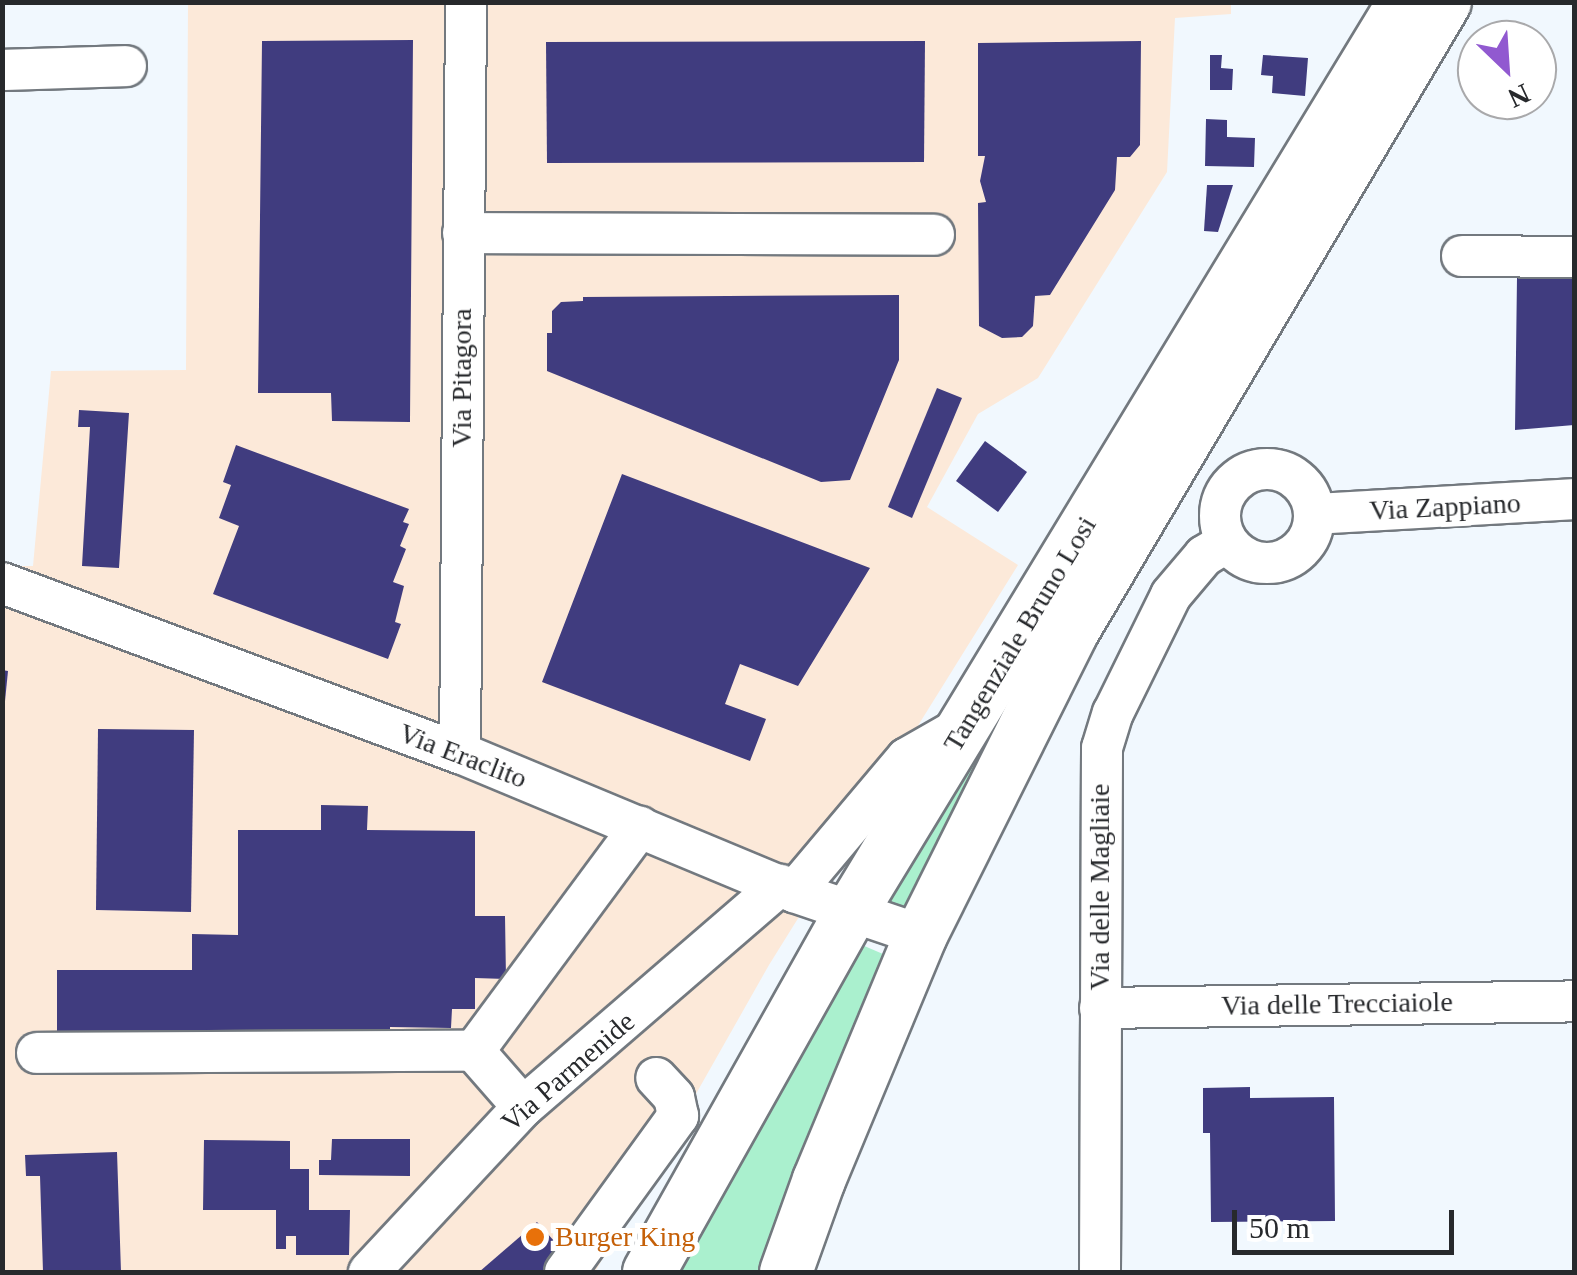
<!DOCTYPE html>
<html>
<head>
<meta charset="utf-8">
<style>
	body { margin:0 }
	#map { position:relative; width:1577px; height:1275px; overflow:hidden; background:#f1f8fe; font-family:"Times New Roman",serif }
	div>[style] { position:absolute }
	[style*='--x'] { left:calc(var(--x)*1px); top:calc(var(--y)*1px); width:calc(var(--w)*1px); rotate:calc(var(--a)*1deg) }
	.industrial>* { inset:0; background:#fce9d9 }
	.green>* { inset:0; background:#aaf0ce }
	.building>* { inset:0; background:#403c7f }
	.roads { filter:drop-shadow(2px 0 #73797f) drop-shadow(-2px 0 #73797f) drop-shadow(0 2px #73797f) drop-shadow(0 -2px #73797f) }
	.minor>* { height:40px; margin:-20px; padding:0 20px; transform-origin:20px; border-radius:20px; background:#fff }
	.minor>.ring { margin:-20px; padding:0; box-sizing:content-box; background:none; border:40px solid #fff; border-radius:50% }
	.major>* { height:52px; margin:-26px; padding:0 26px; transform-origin:26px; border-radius:26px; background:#fff }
	.dots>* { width:28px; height:28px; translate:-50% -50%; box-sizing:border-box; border:5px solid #fff; border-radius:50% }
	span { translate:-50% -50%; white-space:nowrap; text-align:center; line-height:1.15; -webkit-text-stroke:10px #fff; paint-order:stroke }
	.street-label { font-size:28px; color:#27292c }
	.food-label { font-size:28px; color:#c56008 }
	.left { translate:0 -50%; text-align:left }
	.frame { position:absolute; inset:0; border:5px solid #27292c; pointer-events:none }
	.north { position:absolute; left:1457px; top:20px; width:100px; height:100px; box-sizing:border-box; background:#fff; border:2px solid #a9a9ab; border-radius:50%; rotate:155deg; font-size:28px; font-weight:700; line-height:40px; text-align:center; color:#27292c }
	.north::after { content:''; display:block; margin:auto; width:35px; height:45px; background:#9159d0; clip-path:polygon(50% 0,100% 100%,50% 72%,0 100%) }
	.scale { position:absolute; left:1232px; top:1210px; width:222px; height:45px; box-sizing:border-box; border:5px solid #27292c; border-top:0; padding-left:12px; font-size:30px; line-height:35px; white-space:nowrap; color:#27292c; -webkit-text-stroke:8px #fff; paint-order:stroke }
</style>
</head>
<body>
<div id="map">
	<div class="industrial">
		<i style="clip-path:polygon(188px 3px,1231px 3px,1231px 14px,1175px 18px,1167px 172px,1038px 378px,978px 414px,927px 507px,1018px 565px,769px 965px,595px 1272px,3px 1272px,3px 566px,33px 566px,51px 371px,186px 370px)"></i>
	</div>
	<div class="green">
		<i style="clip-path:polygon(1029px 659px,910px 911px,881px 901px)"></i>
		<i style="clip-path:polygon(855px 942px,890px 957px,765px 1272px,665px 1272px)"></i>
	</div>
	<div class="building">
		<i style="clip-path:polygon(413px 40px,410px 422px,332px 421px,331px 393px,258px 393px,262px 41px)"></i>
		<i style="clip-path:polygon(925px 41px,924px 162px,547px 163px,546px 42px)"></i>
		<i style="clip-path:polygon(1141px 41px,1140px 145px,1130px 157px,1117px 157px,1115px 190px,1050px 295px,1035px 296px,1033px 326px,1022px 337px,1002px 338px,979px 326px,978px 203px,986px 202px,980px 181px,985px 156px,978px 156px,978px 43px)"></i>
		<i style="clip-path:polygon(1210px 55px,1222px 55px,1221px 68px,1233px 69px,1232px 90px,1210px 90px)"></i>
		<i style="clip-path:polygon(1263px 55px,1308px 58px,1305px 96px,1272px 93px,1273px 76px,1261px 75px)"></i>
		<i style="clip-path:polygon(1206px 119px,1227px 120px,1227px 137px,1255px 138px,1254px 167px,1205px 166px)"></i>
		<i style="clip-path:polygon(1207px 185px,1233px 185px,1218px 232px,1204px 231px)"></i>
		<i style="clip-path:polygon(1558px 268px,1574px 268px,1574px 425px,1515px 430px,1517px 277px,1557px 277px)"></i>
		<i style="clip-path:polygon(899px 295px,899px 360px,850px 480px,821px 482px,547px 371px,547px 333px,552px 333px,552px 311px,561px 302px,583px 301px,583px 297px)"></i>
		<i style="clip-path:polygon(937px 388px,962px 398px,912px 518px,888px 507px)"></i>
		<i style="clip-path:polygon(79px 410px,129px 413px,119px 568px,82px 566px,90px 427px,78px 427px)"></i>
		<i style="clip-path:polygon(985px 441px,1027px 472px,998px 512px,956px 481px)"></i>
		<i style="clip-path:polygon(236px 445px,409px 509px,403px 522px,409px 524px,400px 546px,406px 549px,393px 582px,404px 586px,395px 622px,401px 624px,388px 659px,213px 594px,239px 526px,219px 518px,231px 485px,223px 482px)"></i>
		<i style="clip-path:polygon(622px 474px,870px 568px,798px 686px,740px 664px,725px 704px,766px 719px,750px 761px,542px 682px)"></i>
		<i style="clip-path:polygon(2px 670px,8px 671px,5px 701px,2px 701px)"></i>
		<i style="clip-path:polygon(98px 729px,194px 730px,191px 912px,96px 910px)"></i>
		<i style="clip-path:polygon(321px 805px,368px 806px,367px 830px,475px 831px,475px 916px,505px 916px,506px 979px,475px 978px,475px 1009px,452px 1009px,451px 1028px,390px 1027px,390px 1050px,57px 1040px,57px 970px,192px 970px,192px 934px,238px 935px,238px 830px,321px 830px)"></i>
		<i style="clip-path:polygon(1250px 1087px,1250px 1098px,1334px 1097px,1335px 1221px,1211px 1222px,1210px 1133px,1203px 1133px,1203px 1088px)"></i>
		<i style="clip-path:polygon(332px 1139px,410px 1139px,410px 1176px,319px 1175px,319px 1160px,331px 1160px)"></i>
		<i style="clip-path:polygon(204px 1140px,290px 1141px,290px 1169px,309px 1169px,309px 1210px,350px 1210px,349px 1255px,296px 1255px,296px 1236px,286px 1236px,286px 1249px,276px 1249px,276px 1210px,203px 1210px)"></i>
		<i style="clip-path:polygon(117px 1152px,121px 1272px,43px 1272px,40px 1176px,26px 1176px,25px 1155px)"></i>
		<i style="clip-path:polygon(537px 1222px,564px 1252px,551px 1272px,479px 1272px)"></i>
	</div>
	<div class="roads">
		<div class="minor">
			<i style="--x:2;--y:70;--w:124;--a:-1.8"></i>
			<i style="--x:463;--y:233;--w:471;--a:0.2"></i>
			<i style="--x:1462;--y:256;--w:112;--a:0.5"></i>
			<i class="ring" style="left:1220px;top:469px;width:54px;height:54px"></i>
			<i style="--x:1315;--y:514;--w:259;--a:-3.3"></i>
			<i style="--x:2;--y:583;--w:489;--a:20.4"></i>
			<i style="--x:460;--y:753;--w:362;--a:22.6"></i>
			<i style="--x:794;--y:892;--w:134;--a:18.7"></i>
			<i style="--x:460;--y:753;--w:751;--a:-89.54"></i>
			<i style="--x:794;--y:892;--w:175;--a:-49.9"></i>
			<i style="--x:907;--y:758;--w:64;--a:-29.7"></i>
			<i style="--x:1100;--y:1008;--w:474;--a:-0.8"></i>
			<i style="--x:474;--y:1051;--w:74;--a:48.8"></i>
			<i style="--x:37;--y:1053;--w:437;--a:-0.3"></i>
			<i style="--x:474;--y:1051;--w:279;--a:-53.5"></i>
			<i style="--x:369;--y:1272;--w:226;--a:-47"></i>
			<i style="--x:523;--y:1107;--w:340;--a:-40.8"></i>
			<i style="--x:565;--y:1272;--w:193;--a:-54.1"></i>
			<i style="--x:678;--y:1116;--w:19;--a:-102"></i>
			<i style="--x:674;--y:1097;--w:26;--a:-133"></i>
			<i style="--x:1100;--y:1272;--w:524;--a:-89.78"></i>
			<i style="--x:1102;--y:748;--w:37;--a:-73"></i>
			<i style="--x:1113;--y:713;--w:131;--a:-63.8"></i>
			<i style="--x:1171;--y:595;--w:51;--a:-49.8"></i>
			<i style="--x:1204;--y:556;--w:27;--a:-31"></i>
		</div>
		<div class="major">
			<i style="--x:649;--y:1272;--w:416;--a:-60.7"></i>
			<i style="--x:853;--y:909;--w:1061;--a:-58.72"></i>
			<i style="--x:786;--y:1272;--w:98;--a:-70.3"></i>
			<i style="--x:819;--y:1180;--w:265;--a:-67.4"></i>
			<i style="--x:921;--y:935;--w:339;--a:-63.5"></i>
			<i style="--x:1072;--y:632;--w:732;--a:-59.37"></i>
		</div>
	</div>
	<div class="dots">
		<i style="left:535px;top:1237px;background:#e8710a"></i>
	</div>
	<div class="street-label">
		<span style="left:462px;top:378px;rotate:-90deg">Via Pitagora</span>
		<span style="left:1445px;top:507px;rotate:-3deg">Via Zappiano</span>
		<span style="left:1020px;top:634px;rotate:-59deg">Tangenziale Bruno Losi</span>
		<span style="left:463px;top:756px;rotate:21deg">Via Eraclito</span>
		<span style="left:1100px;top:887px;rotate:-90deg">Via delle Magliaie</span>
		<span style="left:1337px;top:1004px;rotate:-1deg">Via delle Trecciaiole</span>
		<span style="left:568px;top:1072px;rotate:-41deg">Via Parmenide</span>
	</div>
	<div class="food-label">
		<span class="left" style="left:555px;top:1237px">Burger King</span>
	</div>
	<div class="frame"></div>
	<div class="north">N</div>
	<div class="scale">50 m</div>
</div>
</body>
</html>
